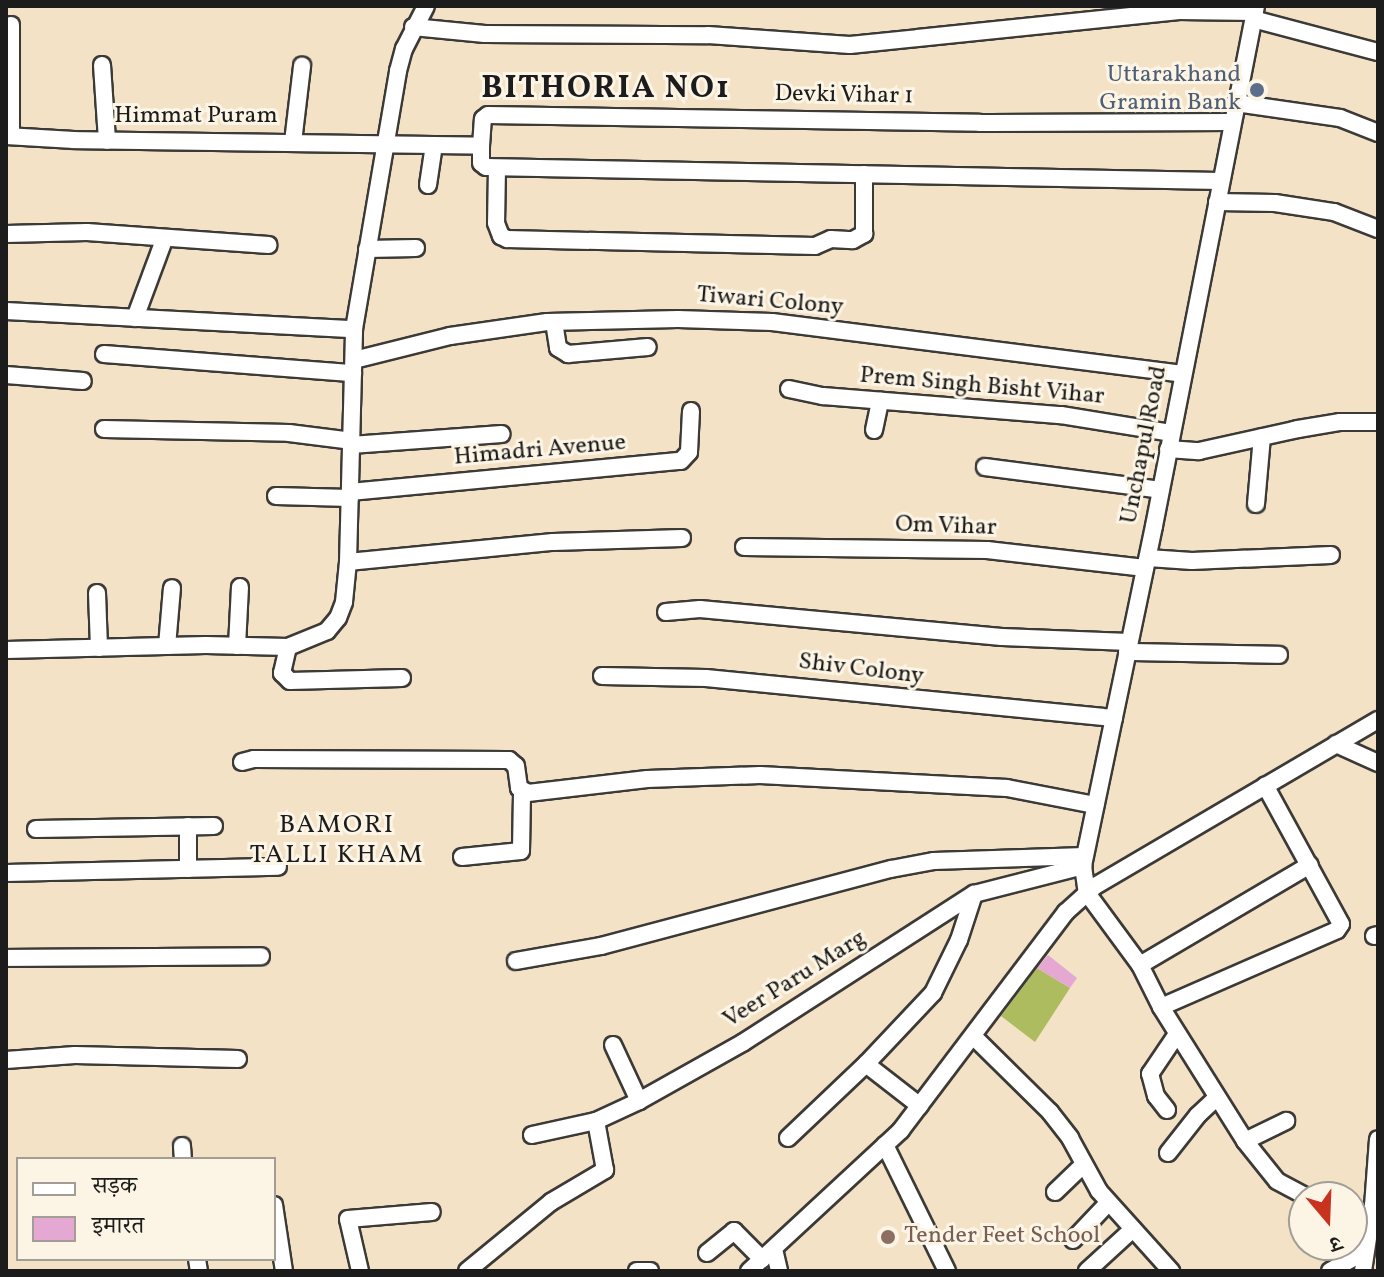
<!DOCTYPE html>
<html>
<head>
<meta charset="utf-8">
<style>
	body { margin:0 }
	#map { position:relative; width:1384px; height:1277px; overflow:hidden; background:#f4e2c7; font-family:Vollkorn,"Noto Serif Devanagari",serif }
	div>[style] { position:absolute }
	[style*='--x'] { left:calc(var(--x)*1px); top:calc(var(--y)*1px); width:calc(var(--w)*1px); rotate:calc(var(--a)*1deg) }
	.green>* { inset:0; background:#acbc5e }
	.stream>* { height:4px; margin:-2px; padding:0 2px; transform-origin:2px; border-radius:2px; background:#58b8d7 }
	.building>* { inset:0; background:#e4a8d3 }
	.roads { filter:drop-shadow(2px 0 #3c3a36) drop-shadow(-2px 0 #3c3a36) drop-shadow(0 2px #3c3a36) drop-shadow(0 -2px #3c3a36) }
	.minor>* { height:16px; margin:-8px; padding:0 8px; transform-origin:8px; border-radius:8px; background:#fff }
	.dots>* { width:22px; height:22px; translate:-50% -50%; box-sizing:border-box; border:4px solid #fcf5e5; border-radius:50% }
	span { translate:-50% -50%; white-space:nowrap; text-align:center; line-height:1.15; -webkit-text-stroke:6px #fcf5e5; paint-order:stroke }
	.service-label { font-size:24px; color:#4e5e75 }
	.right { translate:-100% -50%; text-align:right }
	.street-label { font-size:24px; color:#1c1c1c }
	.education-label { font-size:24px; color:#785e54 }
	.left { translate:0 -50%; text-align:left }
	.neighbourhood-label { font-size:26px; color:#1c1c1c; letter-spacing:2px }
	.district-label { font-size:32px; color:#1c1c1c; font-weight:700; letter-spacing:2px }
	.frame { position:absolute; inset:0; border:8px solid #1c1c1c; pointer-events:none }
	.legend { position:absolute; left:16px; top:1157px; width:260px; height:104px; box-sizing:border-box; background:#fcf5e5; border:2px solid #a29e95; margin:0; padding:10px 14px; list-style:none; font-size:24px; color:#1c1c1c }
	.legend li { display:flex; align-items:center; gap:16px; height:40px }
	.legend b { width:40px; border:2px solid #a29e95 }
	.north { position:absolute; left:1288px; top:1181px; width:80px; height:80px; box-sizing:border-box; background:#fcf5e5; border:2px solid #a29e95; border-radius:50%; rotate:161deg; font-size:22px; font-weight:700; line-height:32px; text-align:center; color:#1c1c1c }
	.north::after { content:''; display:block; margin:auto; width:28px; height:36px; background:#c8321e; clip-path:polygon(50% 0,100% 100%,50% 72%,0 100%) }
</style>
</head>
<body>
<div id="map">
	<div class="green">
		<i style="clip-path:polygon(1037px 968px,1070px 988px,1035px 1042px,1001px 1016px)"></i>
	</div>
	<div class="stream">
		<i style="--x:1378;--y:1271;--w:2;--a:-90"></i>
	</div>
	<div class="building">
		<i style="clip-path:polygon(1048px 955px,1077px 978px,1070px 988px,1037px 968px)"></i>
	</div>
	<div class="roads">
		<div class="minor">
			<i style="--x:1256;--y:6;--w:530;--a:101.1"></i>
			<i style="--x:1154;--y:526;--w:347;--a:101.8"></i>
			<i style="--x:1083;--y:866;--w:27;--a:82"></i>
			<i style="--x:1087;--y:893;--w:89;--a:53.6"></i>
			<i style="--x:1140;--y:965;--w:47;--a:63.4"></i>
			<i style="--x:1161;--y:1007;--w:158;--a:57.9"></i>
			<i style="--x:1245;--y:1141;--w:51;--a:51.3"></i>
			<i style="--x:1277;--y:1181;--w:34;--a:28"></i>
			<i style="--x:1253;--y:19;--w:129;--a:14.8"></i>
			<i style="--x:413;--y:27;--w:72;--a:5.6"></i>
			<i style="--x:485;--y:34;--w:223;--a:0.3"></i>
			<i style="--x:708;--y:35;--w:142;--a:4"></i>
			<i style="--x:850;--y:45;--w:331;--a:-5.9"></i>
			<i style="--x:1179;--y:11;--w:76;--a:0.8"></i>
			<i style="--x:102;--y:65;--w:76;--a:86.2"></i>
			<i style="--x:1236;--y:103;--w:105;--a:8.2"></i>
			<i style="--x:1340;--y:118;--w:41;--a:21.5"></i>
			<i style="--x:6;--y:136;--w:68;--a:3.4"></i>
			<i style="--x:74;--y:140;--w:407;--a:0.8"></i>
			<i style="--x:11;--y:136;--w:111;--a:-90"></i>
			<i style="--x:293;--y:142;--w:77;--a:-83.2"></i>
			<i style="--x:497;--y:168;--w:55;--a:91"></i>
			<i style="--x:496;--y:223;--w:14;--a:69"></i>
			<i style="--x:501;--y:236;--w:7;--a:27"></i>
			<i style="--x:507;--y:239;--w:308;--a:1.3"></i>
			<i style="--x:815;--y:246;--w:17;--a:-24"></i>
			<i style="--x:831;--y:239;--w:22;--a:3"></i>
			<i style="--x:853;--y:240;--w:13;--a:-29"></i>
			<i style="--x:864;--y:234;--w:60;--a:-90"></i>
			<i style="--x:1220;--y:181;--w:734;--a:-178.91"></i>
			<i style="--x:486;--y:167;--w:6;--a:-141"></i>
			<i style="--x:481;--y:163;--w:17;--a:-90"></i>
			<i style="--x:481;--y:146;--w:27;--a:-86"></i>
			<i style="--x:483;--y:119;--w:6;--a:-39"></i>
			<i style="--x:488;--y:115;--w:492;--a:0.9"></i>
			<i style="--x:980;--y:123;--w:252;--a:-0.2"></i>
			<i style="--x:428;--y:185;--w:40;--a:-81.5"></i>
			<i style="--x:1217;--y:202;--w:58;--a:1"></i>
			<i style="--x:1275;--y:203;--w:60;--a:8.7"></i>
			<i style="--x:1334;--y:212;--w:47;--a:21.1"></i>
			<i style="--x:6;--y:234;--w:81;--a:-1.4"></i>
			<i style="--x:87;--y:232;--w:182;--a:4.1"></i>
			<i style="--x:367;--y:249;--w:49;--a:-1.2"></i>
			<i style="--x:6;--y:311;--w:348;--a:3"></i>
			<i style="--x:135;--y:318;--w:83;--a:-69.6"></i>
			<i style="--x:554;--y:322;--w:26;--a:81"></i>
			<i style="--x:558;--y:348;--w:12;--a:31"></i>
			<i style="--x:568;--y:354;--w:80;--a:-5"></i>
			<i style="--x:104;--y:354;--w:250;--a:4.4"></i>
			<i style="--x:354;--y:360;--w:99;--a:-14"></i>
			<i style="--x:450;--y:336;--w:98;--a:-8.2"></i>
			<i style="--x:547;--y:322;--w:131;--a:-1.3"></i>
			<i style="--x:678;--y:319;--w:94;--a:1.8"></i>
			<i style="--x:772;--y:322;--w:414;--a:7.2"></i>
			<i style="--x:6;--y:375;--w:77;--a:4.5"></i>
			<i style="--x:789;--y:389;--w:35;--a:12"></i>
			<i style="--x:823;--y:396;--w:239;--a:4.6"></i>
			<i style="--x:1061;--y:415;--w:111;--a:9.3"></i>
			<i style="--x:104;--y:429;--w:185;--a:1.2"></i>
			<i style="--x:289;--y:433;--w:64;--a:7.2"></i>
			<i style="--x:874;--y:430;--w:30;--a:-78"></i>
			<i style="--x:351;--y:445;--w:151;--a:-4.2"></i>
			<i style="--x:1168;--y:449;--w:31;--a:4"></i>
			<i style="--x:1199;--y:451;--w:101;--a:-12.5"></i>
			<i style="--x:1298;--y:429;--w:43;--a:-9.5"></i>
			<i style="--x:1340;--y:422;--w:38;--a:0"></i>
			<i style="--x:985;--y:467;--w:177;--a:7.4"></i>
			<i style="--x:350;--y:492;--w:332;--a:-5.4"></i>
			<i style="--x:681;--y:461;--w:12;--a:-48"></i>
			<i style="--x:689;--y:452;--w:41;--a:-87.2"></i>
			<i style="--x:276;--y:496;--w:74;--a:1.5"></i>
			<i style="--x:1256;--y:504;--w:67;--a:-84.9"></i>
			<i style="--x:744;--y:547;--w:243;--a:0.7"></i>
			<i style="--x:987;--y:550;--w:159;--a:6.5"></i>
			<i style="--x:1148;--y:558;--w:44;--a:3.9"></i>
			<i style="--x:1192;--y:561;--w:139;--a:-2.5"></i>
			<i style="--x:348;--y:562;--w:206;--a:-5.6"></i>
			<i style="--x:553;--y:542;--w:129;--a:-1.8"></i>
			<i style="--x:97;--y:593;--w:55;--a:87.9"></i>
			<i style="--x:666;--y:612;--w:34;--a:-5"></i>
			<i style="--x:700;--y:609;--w:303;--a:5.3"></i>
			<i style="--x:1002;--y:637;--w:127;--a:2.3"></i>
			<i style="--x:167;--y:646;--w:58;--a:-85.1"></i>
			<i style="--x:237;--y:646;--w:59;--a:-87.1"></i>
			<i style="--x:288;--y:647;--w:27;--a:103"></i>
			<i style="--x:282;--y:673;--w:11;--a:45"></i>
			<i style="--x:290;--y:681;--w:112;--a:-1.5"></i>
			<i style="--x:6;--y:650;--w:200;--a:-1.4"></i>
			<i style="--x:206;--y:645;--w:82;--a:1.4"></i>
			<i style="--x:288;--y:647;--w:42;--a:-22.3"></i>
			<i style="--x:327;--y:631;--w:17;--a:-50"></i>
			<i style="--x:338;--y:618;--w:17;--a:-69"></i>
			<i style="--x:344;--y:602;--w:40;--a:-84.3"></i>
			<i style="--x:348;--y:562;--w:233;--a:-88.5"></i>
			<i style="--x:354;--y:329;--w:262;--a:-80.3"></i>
			<i style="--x:398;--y:71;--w:23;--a:-75"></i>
			<i style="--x:404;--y:49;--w:48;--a:-62.9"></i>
			<i style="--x:1127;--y:652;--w:152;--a:1.1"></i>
			<i style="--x:602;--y:676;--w:104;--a:1.1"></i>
			<i style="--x:706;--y:678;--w:410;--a:5.6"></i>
			<i style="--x:1336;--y:744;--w:46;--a:24.3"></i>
			<i style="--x:242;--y:762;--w:12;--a:-14"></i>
			<i style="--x:254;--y:759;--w:255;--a:0.2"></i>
			<i style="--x:509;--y:760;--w:9;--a:41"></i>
			<i style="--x:516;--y:766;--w:22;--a:82"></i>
			<i style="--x:519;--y:788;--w:10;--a:29"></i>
			<i style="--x:528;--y:793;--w:120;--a:-6.7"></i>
			<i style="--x:647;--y:779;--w:113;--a:-2"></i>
			<i style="--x:760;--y:775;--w:247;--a:3"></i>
			<i style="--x:1007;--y:788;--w:90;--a:10.9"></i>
			<i style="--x:36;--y:829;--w:178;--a:-1"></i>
			<i style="--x:462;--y:857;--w:59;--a:-5.8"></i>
			<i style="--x:521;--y:851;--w:59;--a:-89"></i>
			<i style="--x:188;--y:869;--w:43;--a:-90"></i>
			<i style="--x:6;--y:873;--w:272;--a:-1.3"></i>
			<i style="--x:1374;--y:936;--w:4;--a:-14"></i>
			<i style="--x:6;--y:958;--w:255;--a:-0.4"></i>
			<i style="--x:516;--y:961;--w:86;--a:-10"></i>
			<i style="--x:601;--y:946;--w:300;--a:-14.9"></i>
			<i style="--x:891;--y:869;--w:44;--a:-10.5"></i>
			<i style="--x:934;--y:861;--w:150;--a:-1.9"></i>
			<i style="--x:1140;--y:965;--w:197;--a:-30.5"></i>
			<i style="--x:1161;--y:1007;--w:192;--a:-23.6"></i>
			<i style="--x:1337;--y:930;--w:7;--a:-56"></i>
			<i style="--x:1341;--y:924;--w:158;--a:-118.7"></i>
			<i style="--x:974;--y:1037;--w:107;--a:44.6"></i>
			<i style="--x:1050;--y:1112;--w:33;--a:52"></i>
			<i style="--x:1070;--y:1138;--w:60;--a:61.3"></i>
			<i style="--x:1099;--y:1191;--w:108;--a:48"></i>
			<i style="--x:613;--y:1045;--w:62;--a:65.1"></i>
			<i style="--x:6;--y:1060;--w:69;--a:-4.1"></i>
			<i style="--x:75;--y:1055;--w:163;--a:1.4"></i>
			<i style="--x:866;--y:1064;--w:68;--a:37.9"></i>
			<i style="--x:1167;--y:1110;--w:18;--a:-128"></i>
			<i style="--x:1156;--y:1096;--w:23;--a:-105"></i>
			<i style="--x:1150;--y:1074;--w:48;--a:-56"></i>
			<i style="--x:532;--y:1135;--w:66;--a:-12.3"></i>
			<i style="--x:596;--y:1121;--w:47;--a:-24.9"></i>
			<i style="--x:639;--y:1101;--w:120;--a:-29.3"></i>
			<i style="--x:744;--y:1042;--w:274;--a:-32.8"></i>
			<i style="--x:974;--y:894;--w:113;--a:-14.4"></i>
			<i style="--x:788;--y:1138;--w:108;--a:-43.5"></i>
			<i style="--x:866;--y:1064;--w:98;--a:-46.7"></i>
			<i style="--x:933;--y:993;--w:59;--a:-63.9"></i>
			<i style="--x:959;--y:940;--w:48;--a:-71.9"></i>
			<i style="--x:1245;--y:1141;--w:46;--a:-26"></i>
			<i style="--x:885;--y:1145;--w:140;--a:63.8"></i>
			<i style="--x:182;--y:1146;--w:13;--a:86"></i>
			<i style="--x:1168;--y:1153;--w:48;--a:-51.7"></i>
			<i style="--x:1198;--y:1115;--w:26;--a:-43"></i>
			<i style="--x:1055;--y:1192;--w:39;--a:-44"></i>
			<i style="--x:274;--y:1205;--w:67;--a:81.4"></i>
			<i style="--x:1352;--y:1215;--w:28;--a:23"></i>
			<i style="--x:1073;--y:1240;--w:51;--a:-46.6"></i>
			<i style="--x:774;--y:1249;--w:23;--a:77"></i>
			<i style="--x:707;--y:1253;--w:35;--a:-39"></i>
			<i style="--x:734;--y:1231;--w:40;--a:45"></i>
			<i style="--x:197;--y:1259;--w:12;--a:81"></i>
			<i style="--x:360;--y:1271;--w:53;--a:-103"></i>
			<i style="--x:348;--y:1219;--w:84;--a:-4.8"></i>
			<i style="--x:467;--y:1271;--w:109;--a:-39.4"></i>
			<i style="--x:551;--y:1202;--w:63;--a:-30.7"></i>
			<i style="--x:605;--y:1170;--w:50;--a:-100.4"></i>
			<i style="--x:637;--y:1271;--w:13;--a:0"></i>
			<i style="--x:749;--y:1271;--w:207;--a:-42.8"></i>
			<i style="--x:901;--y:1130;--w:273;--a:-52.9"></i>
			<i style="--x:1066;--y:912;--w:39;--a:-42"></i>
			<i style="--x:1095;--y:886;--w:328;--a:-30.4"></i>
			<i style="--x:1087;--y:1271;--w:62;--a:-42.4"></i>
			<i style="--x:1330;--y:1271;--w:39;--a:-29"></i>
			<i style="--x:1363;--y:1271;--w:66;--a:-81.3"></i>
			<i style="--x:1373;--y:1206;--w:67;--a:-85.7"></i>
		</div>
	</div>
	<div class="dots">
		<i style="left:1257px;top:90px;background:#5c6f8a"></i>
		<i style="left:888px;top:1237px;background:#8d6e63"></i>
	</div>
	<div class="service-label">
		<span class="right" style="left:1241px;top:90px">Uttarakhand<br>Gramin Bank</span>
	</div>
	<div class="street-label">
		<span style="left:844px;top:96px;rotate:1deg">Devki Vihar 1</span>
		<span style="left:196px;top:117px">Himmat Puram</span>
		<span style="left:770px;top:302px;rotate:5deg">Tiwari Colony</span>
		<span style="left:982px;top:387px;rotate:5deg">Prem Singh Bisht Vihar</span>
		<span style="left:1145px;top:445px;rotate:-79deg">Unchapul Road</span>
		<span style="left:540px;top:451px;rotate:-5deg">Himadri Avenue</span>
		<span style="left:946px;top:527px;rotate:2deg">Om Vihar</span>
		<span style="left:861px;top:670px;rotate:7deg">Shiv Colony</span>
		<span style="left:795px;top:980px;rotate:-32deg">Veer Paru Marg</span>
	</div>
	<div class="education-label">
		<span class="left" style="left:904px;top:1237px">Tender Feet School</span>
	</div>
	<div class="neighbourhood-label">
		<span style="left:337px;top:841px">BAMORI<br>TALLI KHAM</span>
	</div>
	<div class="district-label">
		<span style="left:606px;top:89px">BITHORIA NO1</span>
	</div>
	<div class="frame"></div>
	<ul class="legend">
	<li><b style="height:10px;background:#fff"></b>सड़क</li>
	<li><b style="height:22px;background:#e4a8d3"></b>इमारत</li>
	</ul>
	<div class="north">उ</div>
</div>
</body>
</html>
